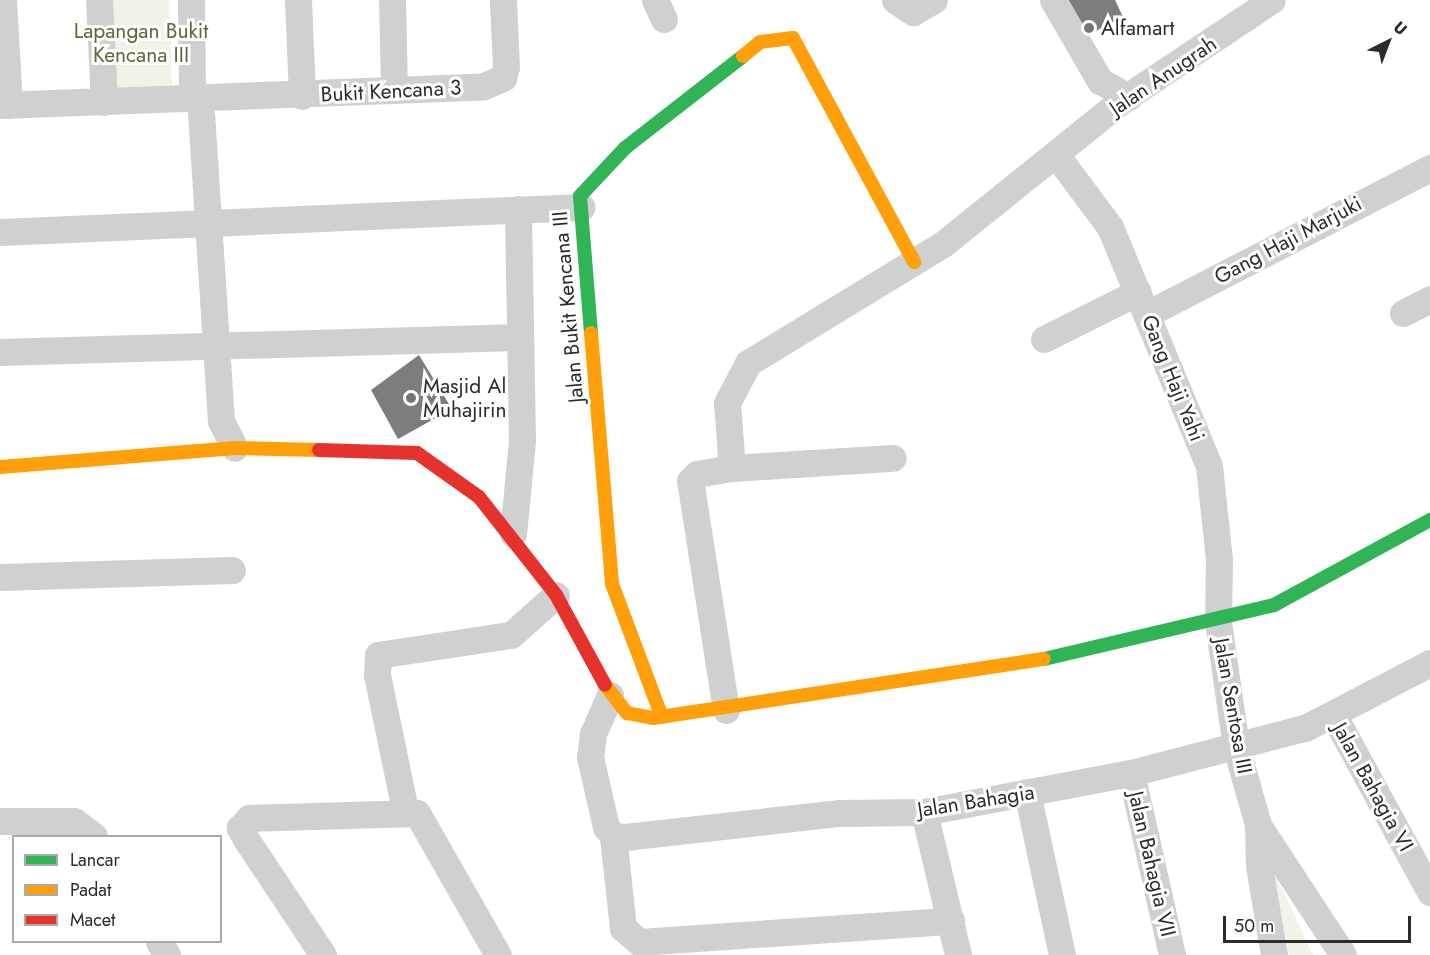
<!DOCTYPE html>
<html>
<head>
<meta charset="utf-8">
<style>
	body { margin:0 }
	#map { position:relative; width:1430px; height:955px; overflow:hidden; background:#fff; font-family:Jost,sans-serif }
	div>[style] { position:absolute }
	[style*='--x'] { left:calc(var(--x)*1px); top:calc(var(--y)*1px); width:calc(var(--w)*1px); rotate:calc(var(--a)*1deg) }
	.green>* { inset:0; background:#f1f3e9 }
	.building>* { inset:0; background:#7d7d7d }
	.street>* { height:27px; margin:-13.5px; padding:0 13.5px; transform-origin:13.5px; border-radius:13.5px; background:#d0d0d0 }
	.fast>* { height:14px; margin:-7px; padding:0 7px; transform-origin:7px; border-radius:7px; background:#30b455 }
	.slow>* { height:14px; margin:-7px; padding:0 7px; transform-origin:7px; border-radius:7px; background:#ff9f0a }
	.jam>* { height:14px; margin:-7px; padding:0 7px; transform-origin:7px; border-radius:7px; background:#e5322d }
	.dots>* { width:16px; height:16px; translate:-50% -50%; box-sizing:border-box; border:3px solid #fff; border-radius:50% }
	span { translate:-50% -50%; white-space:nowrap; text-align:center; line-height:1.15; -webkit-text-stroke:6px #fff; paint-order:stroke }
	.poi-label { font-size:21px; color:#2b2b2b }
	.left { translate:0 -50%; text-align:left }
	.park-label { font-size:21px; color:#596937 }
	.street-label { font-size:21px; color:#2b2b2b }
	.legend { position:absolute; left:12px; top:835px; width:210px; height:108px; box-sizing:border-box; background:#fff; border:2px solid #aaa; margin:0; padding:8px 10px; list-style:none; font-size:18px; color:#2b2b2b }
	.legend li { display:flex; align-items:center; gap:12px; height:30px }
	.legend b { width:30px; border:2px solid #aaa }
	.north { position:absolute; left:1358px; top:12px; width:60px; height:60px; -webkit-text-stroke:4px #fff; paint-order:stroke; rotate:42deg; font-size:16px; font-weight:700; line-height:24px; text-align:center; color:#2b2b2b }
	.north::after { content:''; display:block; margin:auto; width:21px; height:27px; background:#2b2b2b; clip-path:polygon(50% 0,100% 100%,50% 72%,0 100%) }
	.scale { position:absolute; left:1223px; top:916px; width:188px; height:27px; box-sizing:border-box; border:3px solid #2b2b2b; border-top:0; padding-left:8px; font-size:18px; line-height:21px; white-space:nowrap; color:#2b2b2b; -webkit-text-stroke:4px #fff; paint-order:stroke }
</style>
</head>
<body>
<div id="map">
	<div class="green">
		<i style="clip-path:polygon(110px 0,169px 0,172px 85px,114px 88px)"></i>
		<i style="clip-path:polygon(1274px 872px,1313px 955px,1289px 955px)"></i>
	</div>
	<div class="building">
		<i style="clip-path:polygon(1066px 0,1115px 0,1123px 17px,1082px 38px)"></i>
		<i style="clip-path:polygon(419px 355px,452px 409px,398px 439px,371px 390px)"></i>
	</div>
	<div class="street">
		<i style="--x:3;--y:0;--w:105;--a:86.7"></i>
		<i style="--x:99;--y:0;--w:102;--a:87.2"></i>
		<i style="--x:191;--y:0;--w:97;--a:89.4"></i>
		<i style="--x:298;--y:0;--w:96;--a:87.6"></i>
		<i style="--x:392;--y:0;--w:90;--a:88.7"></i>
		<i style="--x:655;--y:0;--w:21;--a:65"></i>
		<i style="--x:895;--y:0;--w:22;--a:34"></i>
		<i style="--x:913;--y:12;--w:24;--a:-30"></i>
		<i style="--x:1053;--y:0;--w:94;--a:59.9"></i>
		<i style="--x:1100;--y:81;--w:33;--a:29"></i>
		<i style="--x:200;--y:97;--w:325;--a:86.3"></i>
		<i style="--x:221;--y:421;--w:30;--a:63"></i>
		<i style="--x:0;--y:105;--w:484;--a:-2.2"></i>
		<i style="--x:484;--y:86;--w:21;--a:-23"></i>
		<i style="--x:503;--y:78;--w:11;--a:-75"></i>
		<i style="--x:506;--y:67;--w:67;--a:-92.6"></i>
		<i style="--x:1057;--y:156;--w:89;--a:53.3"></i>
		<i style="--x:1110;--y:227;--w:259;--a:67.5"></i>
		<i style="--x:1209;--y:466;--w:95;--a:83.9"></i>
		<i style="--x:1219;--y:560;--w:62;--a:90.9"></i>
		<i style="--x:1218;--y:622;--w:126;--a:81.8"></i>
		<i style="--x:1236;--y:747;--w:81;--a:74.2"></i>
		<i style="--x:1258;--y:825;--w:41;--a:88.6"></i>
		<i style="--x:1259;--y:866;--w:90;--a:80.4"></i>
		<i style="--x:0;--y:232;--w:582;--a:-2.46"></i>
		<i style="--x:1403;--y:313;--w:30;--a:-27"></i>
		<i style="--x:1147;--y:314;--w:318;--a:-27.3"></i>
		<i style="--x:1044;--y:339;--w:105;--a:-26.6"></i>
		<i style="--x:0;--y:352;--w:518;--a:-1.66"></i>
		<i style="--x:732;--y:468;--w:65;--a:-94.4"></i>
		<i style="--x:727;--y:403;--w:45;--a:-62.3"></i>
		<i style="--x:748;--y:363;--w:228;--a:-31.4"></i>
		<i style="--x:943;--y:244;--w:230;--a:-38.8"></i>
		<i style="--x:1122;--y:100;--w:180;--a:-33.7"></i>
		<i style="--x:513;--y:534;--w:93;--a:-84.5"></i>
		<i style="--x:522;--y:441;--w:232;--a:-91"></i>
		<i style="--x:0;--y:577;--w:232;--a:-1.7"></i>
		<i style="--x:610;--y:695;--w:43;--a:113.6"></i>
		<i style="--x:593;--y:734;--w:23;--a:97"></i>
		<i style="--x:590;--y:757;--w:72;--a:77.1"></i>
		<i style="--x:606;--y:827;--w:11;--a:52"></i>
		<i style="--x:613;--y:836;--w:12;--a:5"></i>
		<i style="--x:625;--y:837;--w:216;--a:-6.4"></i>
		<i style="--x:840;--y:813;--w:84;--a:-0.7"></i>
		<i style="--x:924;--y:812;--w:211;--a:-10.7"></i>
		<i style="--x:1131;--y:773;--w:182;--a:-14.6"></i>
		<i style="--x:1307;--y:727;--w:139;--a:-27.5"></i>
		<i style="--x:726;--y:710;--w:232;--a:-98.9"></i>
		<i style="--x:690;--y:481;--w:10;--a:-45"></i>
		<i style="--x:697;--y:474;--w:36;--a:-10"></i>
		<i style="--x:732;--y:468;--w:161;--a:-3.6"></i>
		<i style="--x:1333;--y:714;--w:203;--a:61.4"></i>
		<i style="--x:1131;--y:773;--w:187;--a:77.3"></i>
		<i style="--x:1027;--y:792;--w:167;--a:77.9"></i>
		<i style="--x:405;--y:810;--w:138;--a:-101.7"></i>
		<i style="--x:377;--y:675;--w:20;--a:-87"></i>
		<i style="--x:378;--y:655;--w:134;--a:-8.6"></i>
		<i style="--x:511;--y:635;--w:60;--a:-41.6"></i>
		<i style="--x:924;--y:812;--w:147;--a:76.6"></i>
		<i style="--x:0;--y:821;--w:74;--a:0"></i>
		<i style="--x:74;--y:821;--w:25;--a:37"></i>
		<i style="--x:1258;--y:825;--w:155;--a:56.8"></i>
		<i style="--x:613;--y:836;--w:93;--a:83.8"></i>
		<i style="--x:623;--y:928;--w:21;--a:41"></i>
		<i style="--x:639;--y:942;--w:313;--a:-3.9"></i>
		<i style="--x:159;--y:942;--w:15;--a:58"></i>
		<i style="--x:323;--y:955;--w:139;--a:-123.6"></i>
		<i style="--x:246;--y:839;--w:13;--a:-119"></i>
		<i style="--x:240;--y:828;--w:13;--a:-48"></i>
		<i style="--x:249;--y:818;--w:168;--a:-1.7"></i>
		<i style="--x:417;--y:813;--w:163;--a:60.3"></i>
	</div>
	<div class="fast">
		<i style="--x:591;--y:333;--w:137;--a:-94.6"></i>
		<i style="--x:580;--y:196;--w:66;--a:-46.8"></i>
		<i style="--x:625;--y:148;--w:150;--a:-37.9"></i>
		<i style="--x:1044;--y:659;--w:236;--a:-13.2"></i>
		<i style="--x:1274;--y:605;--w:178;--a:-28.6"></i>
	</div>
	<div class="slow">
		<i style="--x:743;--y:56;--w:22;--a:-39"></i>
		<i style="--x:760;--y:42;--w:33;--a:-7"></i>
		<i style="--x:793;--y:38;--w:255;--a:61.6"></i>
		<i style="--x:591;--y:333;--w:252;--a:85.2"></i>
		<i style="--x:612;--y:584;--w:142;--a:69.4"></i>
		<i style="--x:0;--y:467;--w:236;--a:-4.6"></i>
		<i style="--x:235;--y:448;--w:84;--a:1.4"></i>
		<i style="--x:605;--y:685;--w:36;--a:52"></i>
		<i style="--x:627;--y:713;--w:26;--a:11"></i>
		<i style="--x:653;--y:718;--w:395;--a:-8.6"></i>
	</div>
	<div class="jam">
		<i style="--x:319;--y:450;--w:98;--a:1.8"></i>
		<i style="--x:417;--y:453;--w:76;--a:35.4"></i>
		<i style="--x:479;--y:497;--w:125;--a:51.8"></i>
		<i style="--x:556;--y:595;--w:102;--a:61.4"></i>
	</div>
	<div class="dots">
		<i style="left:1089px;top:28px;background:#757575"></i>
		<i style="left:411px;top:398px;background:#757575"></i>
	</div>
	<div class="poi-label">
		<span class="left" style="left:1101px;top:28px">Alfamart</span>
		<span class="left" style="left:423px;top:398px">Masjid Al<br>Muhajirin</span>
	</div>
	<div class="park-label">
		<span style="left:141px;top:43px">Lapangan Bukit<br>Kencana III</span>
	</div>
	<div class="street-label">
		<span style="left:1163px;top:76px;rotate:-34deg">Jalan Anugrah</span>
		<span style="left:391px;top:91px;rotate:-3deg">Bukit Kencana 3</span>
		<span style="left:1288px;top:240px;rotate:-28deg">Gang Haji Marjuki</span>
		<span style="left:568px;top:307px;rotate:-95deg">Jalan Bukit Kencana III</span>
		<span style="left:1173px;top:378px;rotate:68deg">Gang Haji Yahi</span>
		<span style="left:1233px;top:706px;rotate:80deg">Jalan Sentosa III</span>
		<span style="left:1373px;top:787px;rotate:61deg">Jalan Bahagia VI</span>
		<span style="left:976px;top:801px;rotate:-9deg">Jalan Bahagia</span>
		<span style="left:1152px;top:864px;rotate:77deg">Jalan Bahagia VII</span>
	</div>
	<ul class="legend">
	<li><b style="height:8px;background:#30b455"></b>Lancar</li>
	<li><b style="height:8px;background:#ff9f0a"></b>Padat</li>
	<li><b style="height:8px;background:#e5322d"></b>Macet</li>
	</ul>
	<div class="north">U</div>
	<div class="scale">50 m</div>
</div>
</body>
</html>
